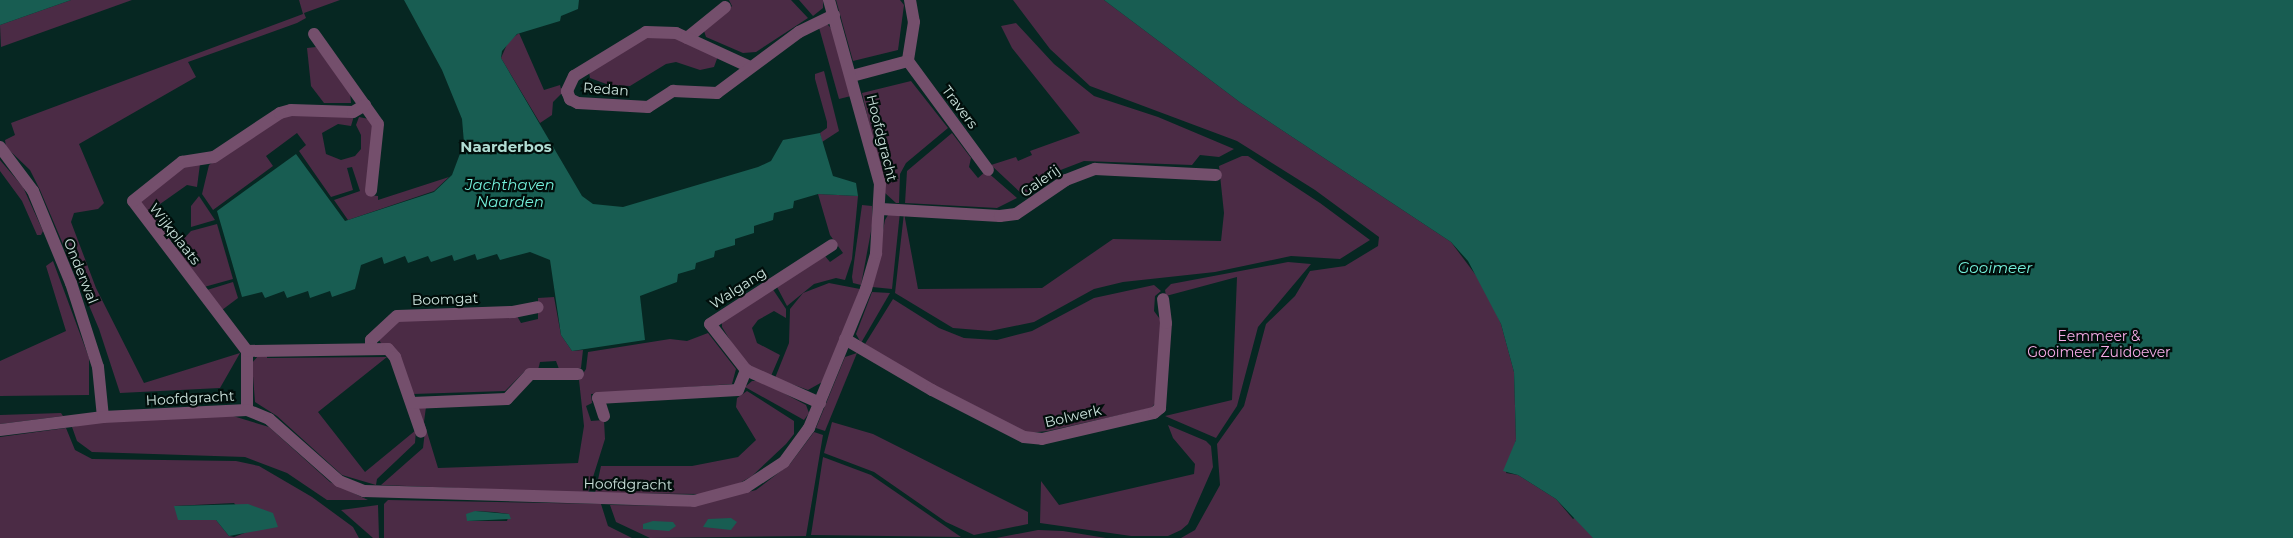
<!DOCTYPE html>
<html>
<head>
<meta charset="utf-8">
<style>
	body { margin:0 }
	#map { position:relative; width:2293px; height:538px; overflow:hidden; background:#062722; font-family:Montserrat,sans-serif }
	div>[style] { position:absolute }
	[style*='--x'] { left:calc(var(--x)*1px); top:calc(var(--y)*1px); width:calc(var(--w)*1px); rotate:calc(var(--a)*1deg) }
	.green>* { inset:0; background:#4b2b45 }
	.water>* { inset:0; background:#185d52 }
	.minor>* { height:12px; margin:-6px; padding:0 6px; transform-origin:6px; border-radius:6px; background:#744f6c }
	span { translate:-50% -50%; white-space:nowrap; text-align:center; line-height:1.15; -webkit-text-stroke:4.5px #010e0b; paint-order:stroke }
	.street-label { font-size:14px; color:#cbe2dc }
	.park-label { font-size:14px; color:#f7ace8 }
	.neighbourhood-label { font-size:15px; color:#b0ddd3; font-weight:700 }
	.water-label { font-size:15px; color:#74f0da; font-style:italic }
</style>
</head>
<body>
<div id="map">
	<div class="green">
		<i style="clip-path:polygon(71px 0,132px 0,1px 47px,0 25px)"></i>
		<i style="clip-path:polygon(299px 0,340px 0,304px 13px,306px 18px,297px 23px,188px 62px,196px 77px,79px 144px,104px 203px,98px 209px,74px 213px,71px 222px,96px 288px,144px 383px,240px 353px,220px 388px,120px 393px,99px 329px,40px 190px,30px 170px,6px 147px,5px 140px,15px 135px,11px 123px,303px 14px)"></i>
		<i style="clip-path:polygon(729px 0,791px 0,808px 18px,756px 52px,743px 53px,706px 37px,704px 31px,732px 6px)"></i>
		<i style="clip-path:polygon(799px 0,823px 0,823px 8px,813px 16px)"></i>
		<i style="clip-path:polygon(836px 0,900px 0,904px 5px,898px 50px,853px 61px)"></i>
		<i style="clip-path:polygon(1013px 0,1104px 0,1241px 103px,1451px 242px,1484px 286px,1501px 324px,1514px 372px,1516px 440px,1506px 473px,1518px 475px,1556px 499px,1573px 519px,2293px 0,2293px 538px,1181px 538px,1195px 530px,1220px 485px,1217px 444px,1244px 406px,1266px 324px,1295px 296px,1310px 271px,1345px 266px,1378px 246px,1379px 237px,1315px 190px,1237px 141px,1090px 86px,1050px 49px)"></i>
		<i style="clip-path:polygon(1016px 23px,1054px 64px,1094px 96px,1158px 117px,1234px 149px,1219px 157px,1200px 155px,1192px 165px,1084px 161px,1058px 171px,1023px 195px,991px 165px,1016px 157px,1018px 161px,1032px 155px,1030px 151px,1080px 133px,1012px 48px,1001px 26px)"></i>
		<i style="clip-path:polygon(818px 24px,827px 24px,833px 30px,851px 96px,839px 99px)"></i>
		<i style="clip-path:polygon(519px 33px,544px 90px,560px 85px,562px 93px,553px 102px,552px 115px,540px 123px,501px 58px,508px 42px)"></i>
		<i style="clip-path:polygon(665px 34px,718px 56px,714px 67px,700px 70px,676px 62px,666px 64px,630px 86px,609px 85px,590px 78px,589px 72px,645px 37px)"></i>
		<i style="clip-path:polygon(316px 47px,350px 92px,351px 103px,324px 103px,311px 86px,307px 48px)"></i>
		<i style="clip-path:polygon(824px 71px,839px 131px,822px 142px,820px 133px,827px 128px,827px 122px,815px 79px,815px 74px)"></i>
		<i style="clip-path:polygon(911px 81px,948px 128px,906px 163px,900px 174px,899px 203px,896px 203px,885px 193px,862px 93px)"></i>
		<i style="clip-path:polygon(281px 116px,354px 116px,351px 126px,338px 124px,322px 133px,326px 154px,341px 160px,355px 156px,361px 149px,361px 135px,356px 125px,359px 117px,369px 119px,373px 127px,367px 195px,378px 196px,378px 200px,449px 177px,434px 191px,348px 220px,334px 200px,360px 191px,352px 167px,347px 168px,353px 190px,331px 197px,299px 151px,306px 145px,297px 133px,266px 156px,273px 166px,213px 210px,202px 194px,209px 165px)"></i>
		<i style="clip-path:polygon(952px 133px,971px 158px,969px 167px,978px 178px,986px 171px,1017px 198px,997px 208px,905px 203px,907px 171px)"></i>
		<i style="clip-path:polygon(1242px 156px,1248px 156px,1320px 203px,1370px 240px,1340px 259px,1291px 256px,1215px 272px,1123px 282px,1094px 289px,1034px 322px,990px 331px,953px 328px,895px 293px,904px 213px,918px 289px,1042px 288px,1113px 239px,1221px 241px,1224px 213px,1219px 166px)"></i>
		<i style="clip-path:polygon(0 160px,23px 187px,43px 231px,41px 235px,37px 235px,22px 201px,0 171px)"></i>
		<i style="clip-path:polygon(200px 164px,197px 187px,187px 185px,153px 209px,168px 228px,175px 230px,176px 236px,169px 241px,140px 204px,144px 196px,186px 166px)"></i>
		<i style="clip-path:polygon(818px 194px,858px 196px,852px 259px,845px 280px,836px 278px,814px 284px,787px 306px,777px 287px,825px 256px,830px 262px,843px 253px,830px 235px)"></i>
		<i style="clip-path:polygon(199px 196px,215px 220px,191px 227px,191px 206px)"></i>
		<i style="clip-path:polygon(862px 205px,872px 206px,872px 226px,861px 285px,853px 283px,852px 277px)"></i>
		<i style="clip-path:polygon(900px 212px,892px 289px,872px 287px,885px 220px,888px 215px)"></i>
		<i style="clip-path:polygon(217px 224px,233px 279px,204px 287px,175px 248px,191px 231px)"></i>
		<i style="clip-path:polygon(53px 261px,89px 358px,89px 395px,0 396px,0 361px,66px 331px,46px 266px)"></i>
		<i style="clip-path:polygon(1288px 262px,1311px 264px,1258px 327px,1237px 406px,1216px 438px,1165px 416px,1232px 400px,1237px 277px,1166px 296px,1165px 290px,1171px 284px)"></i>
		<i style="clip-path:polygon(233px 282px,238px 298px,222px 310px,207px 290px)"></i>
		<i style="clip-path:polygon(829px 283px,860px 289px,824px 381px,808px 390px,775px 378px,789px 343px,790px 309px,803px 293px)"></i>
		<i style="clip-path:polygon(1154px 285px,1161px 291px,1155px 296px,1154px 311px,1162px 322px,1157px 401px,1151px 408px,1048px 431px,1028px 433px,908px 372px,865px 344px,893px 299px,939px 328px,964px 338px,997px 340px,1032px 331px,1094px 298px)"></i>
		<i style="clip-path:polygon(772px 288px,786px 309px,786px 318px,774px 311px,758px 320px,752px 328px,757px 343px,780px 355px,771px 376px,746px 366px,722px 327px,722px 322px)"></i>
		<i style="clip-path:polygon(872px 292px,890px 293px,861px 343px,856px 334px)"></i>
		<i style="clip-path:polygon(554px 297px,561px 335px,572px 351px,583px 350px,581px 368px,559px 369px,556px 361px,540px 362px,538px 370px,525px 371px,505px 391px,413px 394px,379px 340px,395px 321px,517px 316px,521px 323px,538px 319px,538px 298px)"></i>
		<i style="clip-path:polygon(708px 333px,736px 369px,732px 384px,591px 394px,592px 403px,586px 406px,591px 421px,604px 420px,605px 439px,588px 493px,381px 485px,423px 448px,425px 431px,418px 408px,426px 407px,424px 422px,438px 468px,578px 463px,584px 426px,579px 380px,586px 369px,588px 352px,670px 339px,687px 341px)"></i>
		<i style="clip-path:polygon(857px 353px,825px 431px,816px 428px,845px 357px)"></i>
		<i style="clip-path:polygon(267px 354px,267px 358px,387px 357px,318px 412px,365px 472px,416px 430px,415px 443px,377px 479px,376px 485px,342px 475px,277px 416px,255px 402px,252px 363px,258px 356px)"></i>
		<i style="clip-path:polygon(752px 381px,761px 381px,806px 405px,809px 413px,804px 420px,745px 387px)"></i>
		<i style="clip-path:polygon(747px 391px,794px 421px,794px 434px,786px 444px,752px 476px,733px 487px,701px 494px,595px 493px,601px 466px,692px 466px,738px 457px,756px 440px,736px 407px,737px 398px)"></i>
		<i style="clip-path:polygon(61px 413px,63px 416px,0 424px,0 415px)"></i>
		<i style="clip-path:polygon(233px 416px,269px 427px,330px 482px,368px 500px,327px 500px,287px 473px,245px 457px,92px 452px,77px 441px,72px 427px,105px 420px)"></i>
		<i style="clip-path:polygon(832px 422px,873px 434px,1028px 512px,1028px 524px,974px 535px,946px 522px,874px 472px,824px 453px)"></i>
		<i style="clip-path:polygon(1168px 425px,1206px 441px,1211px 446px,1213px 467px,1188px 524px,1181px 530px,1168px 536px,1131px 536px,1040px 523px,1041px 481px,1059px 505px,1194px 474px,1195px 464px,1173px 438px)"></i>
		<i style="clip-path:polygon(evenodd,66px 428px,75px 450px,92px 459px,236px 461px,259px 466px,312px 497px,353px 527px,359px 538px,0 538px,0 437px,66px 428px,234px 503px,255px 529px,234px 537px,229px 536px,216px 520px,174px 506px,234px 503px)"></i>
		<i style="clip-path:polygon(814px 432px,823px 435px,806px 536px,650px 538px,616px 522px,610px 505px,693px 506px,756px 490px,790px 464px)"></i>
		<i style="clip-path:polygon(823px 457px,871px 475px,961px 537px,811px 535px)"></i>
		<i style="clip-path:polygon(evenodd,388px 500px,601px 504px,608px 526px,632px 538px,384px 538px,384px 504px,388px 500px,475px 511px,494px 512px,509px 514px,507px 521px,468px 521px,475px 511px)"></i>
		<i style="clip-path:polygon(378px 505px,379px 538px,373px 538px,341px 510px)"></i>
		<i style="clip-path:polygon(1038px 530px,1063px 531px,1106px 538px,996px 538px)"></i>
	</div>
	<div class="water">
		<i style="clip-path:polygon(0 0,71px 0,0 25px)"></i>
		<i style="clip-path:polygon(404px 0,579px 0,578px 9px,561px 16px,560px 21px,517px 34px,502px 51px,501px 58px,582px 196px,593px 204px,623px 207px,758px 167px,771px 161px,783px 140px,820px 133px,833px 176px,856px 183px,858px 196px,818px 194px,794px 201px,793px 208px,774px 213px,773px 220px,754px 226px,754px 233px,735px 239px,735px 245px,715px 251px,714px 257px,696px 263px,695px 269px,678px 274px,677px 282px,640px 296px,645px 340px,572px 351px,561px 335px,550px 260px,530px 252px,500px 260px,497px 254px,477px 260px,475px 254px,454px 261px,452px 255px,431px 262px,428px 256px,408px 263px,405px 256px,384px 264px,382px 257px,361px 265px,355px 289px,332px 297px,330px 291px,310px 298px,308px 291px,287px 298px,284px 291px,265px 298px,262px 292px,242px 297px,217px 211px,296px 154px,345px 221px,434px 192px,452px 175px,464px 143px,462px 119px,442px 70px)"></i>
		<i style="clip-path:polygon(1104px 0,2293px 0,2293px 538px,1593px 538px,1556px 499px,1518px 475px,1503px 471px,1516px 440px,1514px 372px,1501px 324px,1468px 261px,1451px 242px,1241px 103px)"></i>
		<i style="clip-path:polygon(248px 504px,273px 513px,278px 527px,229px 536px,216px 520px,178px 520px,174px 506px)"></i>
		<i style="clip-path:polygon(475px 511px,509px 514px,511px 519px,467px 521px,466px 514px)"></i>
		<i style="clip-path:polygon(731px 518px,737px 522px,731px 530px,703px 527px,708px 519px)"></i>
		<i style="clip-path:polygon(653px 521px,673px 522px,676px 526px,669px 531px,643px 529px,643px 524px)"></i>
	</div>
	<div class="minor">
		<i style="--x:910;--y:0;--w:22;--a:80"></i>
		<i style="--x:914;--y:22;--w:39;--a:99"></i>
		<i style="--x:908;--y:61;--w:135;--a:53.7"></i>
		<i style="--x:314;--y:34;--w:110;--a:54.6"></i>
		<i style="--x:378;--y:124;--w:67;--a:96"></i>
		<i style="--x:687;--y:38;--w:49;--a:-39.2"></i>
		<i style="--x:750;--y:67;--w:81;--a:-155.3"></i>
		<i style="--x:676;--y:33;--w:30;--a:-178"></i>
		<i style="--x:646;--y:32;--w:84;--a:148.6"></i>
		<i style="--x:574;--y:76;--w:17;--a:115"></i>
		<i style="--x:567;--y:91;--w:9;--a:69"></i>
		<i style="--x:570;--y:99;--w:9;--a:27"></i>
		<i style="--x:578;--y:103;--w:70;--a:3.3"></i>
		<i style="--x:648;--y:107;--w:30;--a:-33"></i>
		<i style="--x:673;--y:91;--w:44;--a:2.6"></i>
		<i style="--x:717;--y:93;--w:102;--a:-36.6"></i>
		<i style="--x:799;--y:32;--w:39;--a:-26"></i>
		<i style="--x:852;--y:76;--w:58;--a:-15"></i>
		<i style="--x:0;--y:147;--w:55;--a:53.1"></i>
		<i style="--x:33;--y:191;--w:100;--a:67.6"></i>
		<i style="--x:71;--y:283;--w:88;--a:72.2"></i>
		<i style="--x:98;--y:367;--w:50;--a:84.3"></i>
		<i style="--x:881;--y:209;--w:119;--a:3.4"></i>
		<i style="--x:1000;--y:216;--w:16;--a:-7"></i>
		<i style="--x:1016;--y:214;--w:60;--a:-34.2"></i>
		<i style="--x:1066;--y:180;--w:31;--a:-21"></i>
		<i style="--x:1095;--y:169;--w:121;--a:2.8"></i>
		<i style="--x:845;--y:339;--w:101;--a:30.4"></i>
		<i style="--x:932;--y:390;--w:103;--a:27.1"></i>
		<i style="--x:1024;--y:437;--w:18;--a:6"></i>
		<i style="--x:1042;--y:439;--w:115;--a:-13.1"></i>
		<i style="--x:1154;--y:413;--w:8;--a:-40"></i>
		<i style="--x:1160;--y:408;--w:85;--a:-86"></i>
		<i style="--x:1166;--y:323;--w:24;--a:-97"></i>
		<i style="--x:371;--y:348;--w:8;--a:-90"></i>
		<i style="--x:371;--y:340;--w:35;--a:-43"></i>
		<i style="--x:397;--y:316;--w:116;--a:-2"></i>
		<i style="--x:513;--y:312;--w:25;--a:-11"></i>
		<i style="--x:247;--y:351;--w:141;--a:-0.8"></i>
		<i style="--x:388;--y:349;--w:11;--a:49"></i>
		<i style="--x:395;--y:357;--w:79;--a:70.9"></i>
		<i style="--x:412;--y:403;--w:95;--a:-2.4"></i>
		<i style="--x:507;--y:399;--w:34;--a:-47"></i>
		<i style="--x:530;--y:374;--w:48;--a:0"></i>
		<i style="--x:820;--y:403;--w:81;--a:-156"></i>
		<i style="--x:746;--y:370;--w:58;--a:-128"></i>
		<i style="--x:710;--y:324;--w:145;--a:-32.9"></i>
		<i style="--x:247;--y:410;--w:59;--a:-90"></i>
		<i style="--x:247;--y:351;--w:188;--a:-127.2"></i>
		<i style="--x:133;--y:201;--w:63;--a:-38.5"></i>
		<i style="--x:182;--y:162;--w:32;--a:-9"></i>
		<i style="--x:214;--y:157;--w:79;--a:-33.7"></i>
		<i style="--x:280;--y:113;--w:11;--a:-15"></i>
		<i style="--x:291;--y:110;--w:62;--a:1.8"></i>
		<i style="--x:353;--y:112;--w:14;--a:-30"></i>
		<i style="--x:604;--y:416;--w:19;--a:-108"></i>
		<i style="--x:598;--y:398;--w:140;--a:-3.3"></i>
		<i style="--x:738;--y:390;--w:22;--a:-68"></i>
		<i style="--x:0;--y:430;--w:104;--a:-7.2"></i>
		<i style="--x:103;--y:417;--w:144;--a:-2.8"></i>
		<i style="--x:247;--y:410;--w:24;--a:22"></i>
		<i style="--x:269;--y:419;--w:94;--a:41.5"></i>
		<i style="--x:339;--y:481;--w:27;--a:22"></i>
		<i style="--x:364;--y:491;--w:330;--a:1.7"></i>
		<i style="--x:694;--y:501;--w:54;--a:-15.1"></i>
		<i style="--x:746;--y:487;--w:45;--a:-33.3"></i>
		<i style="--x:784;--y:462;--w:42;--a:-53.7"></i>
		<i style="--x:809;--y:428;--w:150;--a:-67.7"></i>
		<i style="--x:866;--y:289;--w:37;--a:-74"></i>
		<i style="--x:876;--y:253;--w:69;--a:-86.7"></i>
		<i style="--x:880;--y:184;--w:191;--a:-105.5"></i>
	</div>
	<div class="street-label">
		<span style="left:606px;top:89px;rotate:4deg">Redan</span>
		<span style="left:960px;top:107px;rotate:53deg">Travers</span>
		<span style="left:882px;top:138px;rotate:76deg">Hoofdgracht</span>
		<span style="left:1040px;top:181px;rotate:-35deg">Galerij</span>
		<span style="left:175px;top:234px;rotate:52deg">Wijkplaats</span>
		<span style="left:81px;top:271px;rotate:68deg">Onderwal</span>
		<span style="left:738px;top:288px;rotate:-33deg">Walgang</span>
		<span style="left:445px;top:299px;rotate:-2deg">Boomgat</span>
		<span style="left:190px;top:398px;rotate:-3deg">Hoofdgracht</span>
		<span style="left:1073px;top:416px;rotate:-13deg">Bolwerk</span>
		<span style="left:628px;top:484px;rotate:1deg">Hoofdgracht</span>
	</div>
	<div class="park-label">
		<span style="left:2099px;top:344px">Eemmeer &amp;<br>Gooimeer Zuidoever</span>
	</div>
	<div class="neighbourhood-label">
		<span style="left:506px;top:147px">Naarderbos</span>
	</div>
	<div class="water-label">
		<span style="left:510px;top:193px">Jachthaven<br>Naarden</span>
		<span style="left:1995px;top:268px">Gooimeer</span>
	</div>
</div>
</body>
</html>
